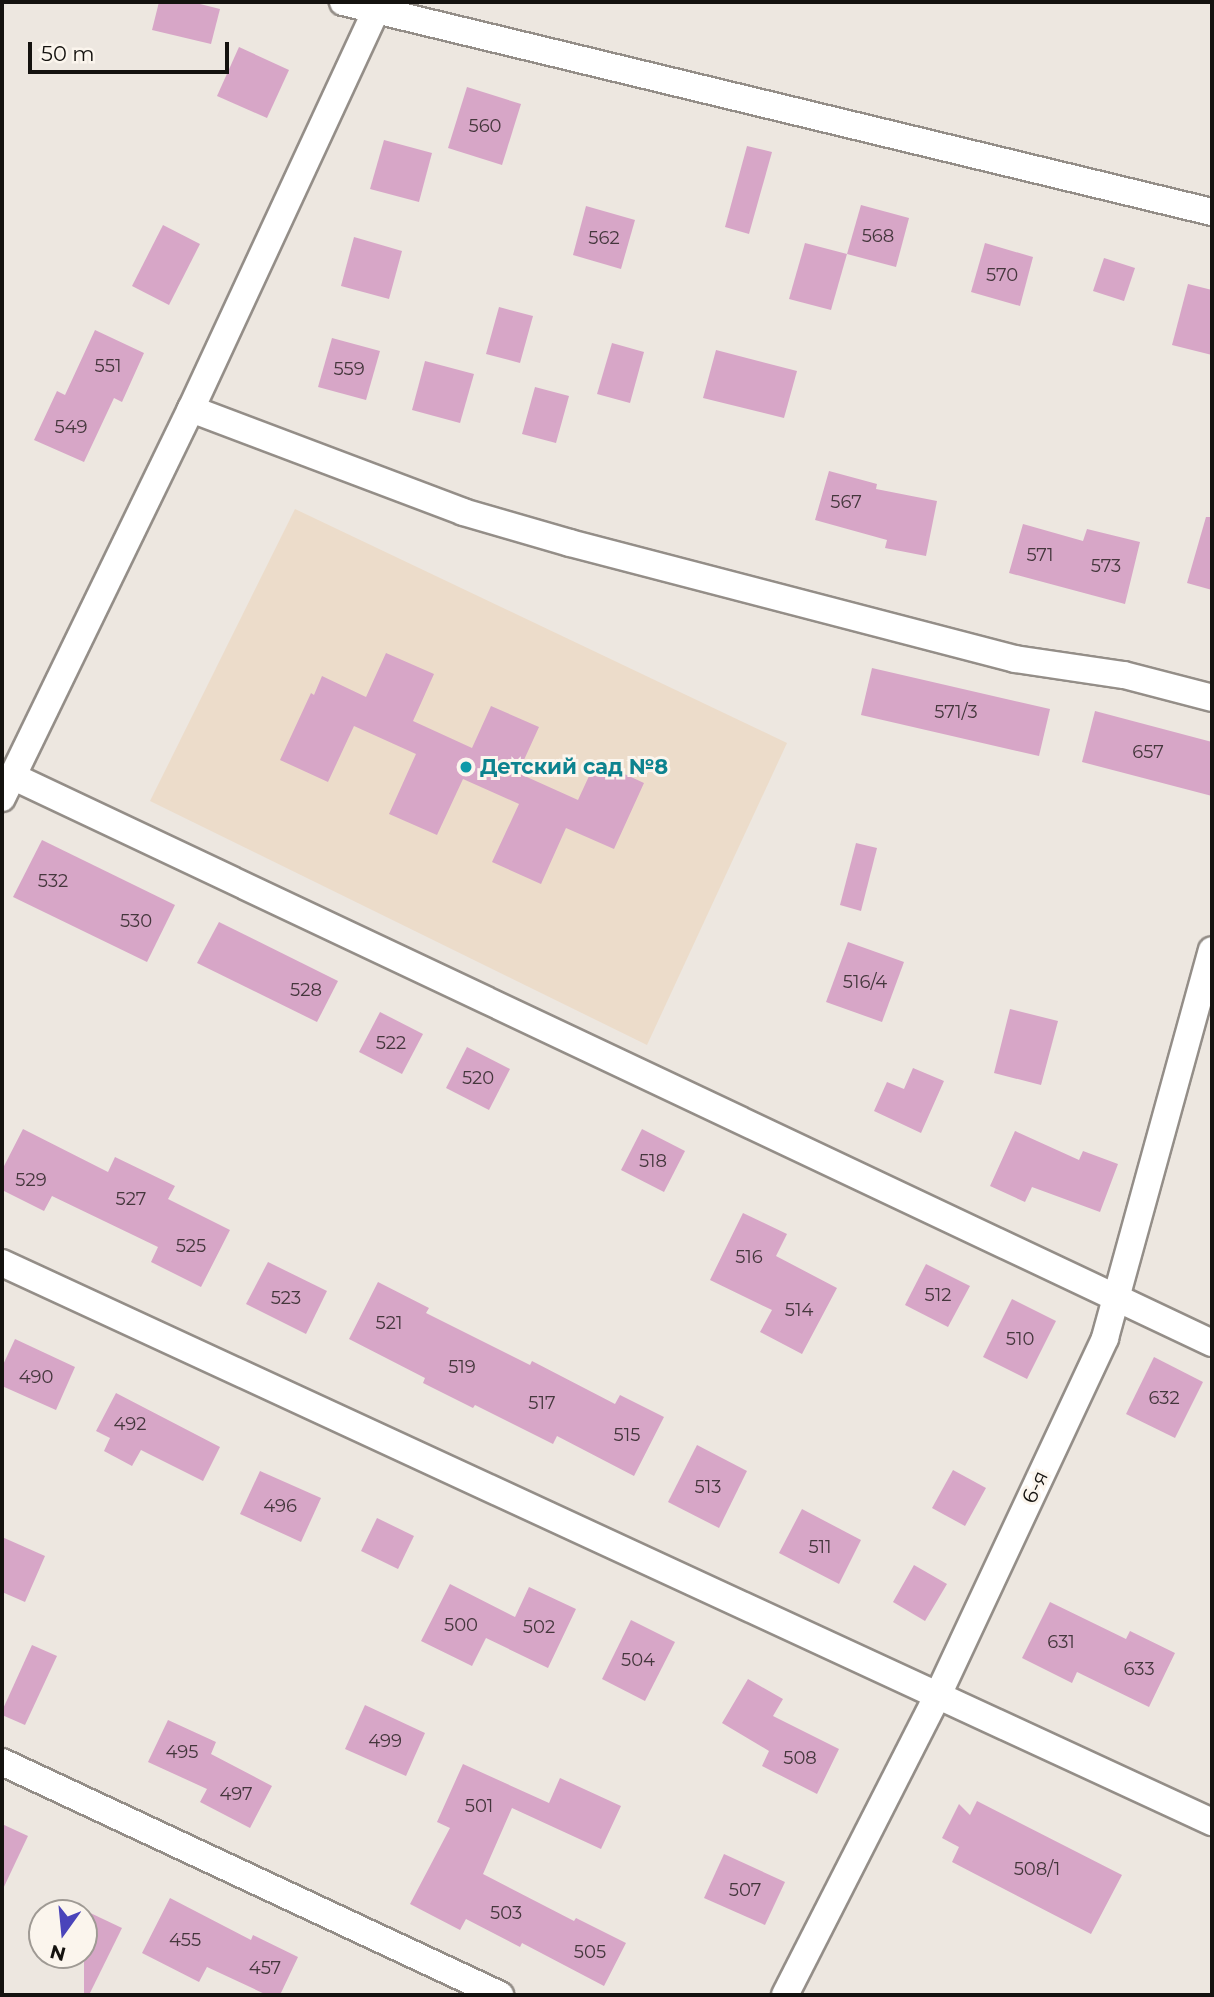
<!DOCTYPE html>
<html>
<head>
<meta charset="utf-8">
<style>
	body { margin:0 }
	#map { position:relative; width:1214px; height:1997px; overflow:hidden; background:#ede7e0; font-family:Montserrat,sans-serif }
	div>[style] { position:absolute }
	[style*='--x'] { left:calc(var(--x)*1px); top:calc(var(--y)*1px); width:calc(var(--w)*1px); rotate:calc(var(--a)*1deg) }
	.education>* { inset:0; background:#ecdcca }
	.building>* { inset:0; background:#d7a6c7 }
	.roads { filter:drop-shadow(2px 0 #948e88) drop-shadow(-2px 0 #948e88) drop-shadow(0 2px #948e88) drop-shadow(0 -2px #948e88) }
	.minor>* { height:26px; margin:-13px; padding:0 13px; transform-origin:13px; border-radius:13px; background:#fff }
	.dots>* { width:19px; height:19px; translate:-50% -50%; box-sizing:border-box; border:4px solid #fbf5ed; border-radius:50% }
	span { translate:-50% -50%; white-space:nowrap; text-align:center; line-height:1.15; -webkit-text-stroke:6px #fbf5ed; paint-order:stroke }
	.number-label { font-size:18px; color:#45373d }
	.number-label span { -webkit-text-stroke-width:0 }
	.culture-label { font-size:21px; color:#0d838f; font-weight:700 }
	.left { translate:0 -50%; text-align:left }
	.street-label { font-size:21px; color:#14120f }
	.frame { position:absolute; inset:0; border:4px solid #14120f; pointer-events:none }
	.north { position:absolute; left:28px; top:1899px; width:70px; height:70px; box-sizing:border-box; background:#fbf5ed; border:2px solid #9f9a94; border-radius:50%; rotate:195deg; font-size:19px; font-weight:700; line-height:28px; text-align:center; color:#14120f }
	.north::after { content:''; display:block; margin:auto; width:24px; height:32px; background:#4a44ba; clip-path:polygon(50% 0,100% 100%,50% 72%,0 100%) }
	.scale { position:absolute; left:28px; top:42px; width:201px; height:32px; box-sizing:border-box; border:4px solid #14120f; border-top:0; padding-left:9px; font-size:21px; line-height:24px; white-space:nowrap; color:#14120f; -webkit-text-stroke:5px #fbf5ed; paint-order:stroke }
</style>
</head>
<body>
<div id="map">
	<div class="education">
		<i style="clip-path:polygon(295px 509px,787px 743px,647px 1045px,150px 801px)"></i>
	</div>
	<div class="building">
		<i style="clip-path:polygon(159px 2px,192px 2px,220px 9px,211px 44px,152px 30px)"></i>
		<i style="clip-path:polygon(239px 47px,289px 70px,267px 118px,217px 96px)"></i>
		<i style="clip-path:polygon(467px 87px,521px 104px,502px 165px,448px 148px)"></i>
		<i style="clip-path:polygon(384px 140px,432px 153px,419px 202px,370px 189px)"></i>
		<i style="clip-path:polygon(747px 146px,772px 152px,749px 234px,725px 227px)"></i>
		<i style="clip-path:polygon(861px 205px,909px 218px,896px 267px,847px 254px)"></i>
		<i style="clip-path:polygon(586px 206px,635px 220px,621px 269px,573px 255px)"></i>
		<i style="clip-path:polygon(163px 225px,200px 244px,169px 305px,132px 286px)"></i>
		<i style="clip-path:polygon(354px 237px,402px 251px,389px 299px,341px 286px)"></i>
		<i style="clip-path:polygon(805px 243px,847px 254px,831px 310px,789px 299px)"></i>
		<i style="clip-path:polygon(985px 243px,1033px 257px,1020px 306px,971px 292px)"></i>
		<i style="clip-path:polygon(1104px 258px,1135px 268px,1124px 301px,1093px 291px)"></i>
		<i style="clip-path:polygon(1188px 284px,1212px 290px,1212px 355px,1172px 345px)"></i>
		<i style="clip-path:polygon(499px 307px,533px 316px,520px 363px,486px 354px)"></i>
		<i style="clip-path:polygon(95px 330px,144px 353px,122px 402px,114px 398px,84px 462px,34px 440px,57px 391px,65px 395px)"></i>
		<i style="clip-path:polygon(332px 338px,380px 351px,366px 400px,318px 387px)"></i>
		<i style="clip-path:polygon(612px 343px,644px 352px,630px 403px,597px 394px)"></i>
		<i style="clip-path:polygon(716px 350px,797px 371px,784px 418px,703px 398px)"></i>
		<i style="clip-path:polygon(425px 361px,474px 374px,460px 423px,412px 410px)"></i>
		<i style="clip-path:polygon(535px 387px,569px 396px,556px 443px,522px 434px)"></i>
		<i style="clip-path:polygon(829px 471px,877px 484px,876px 489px,937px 501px,926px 556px,885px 548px,887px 540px,815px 520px)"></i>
		<i style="clip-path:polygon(1206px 517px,1212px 517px,1212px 590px,1187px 583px)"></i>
		<i style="clip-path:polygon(1023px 524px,1083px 541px,1087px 529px,1140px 542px,1125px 604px,1009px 573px)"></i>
		<i style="clip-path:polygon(386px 653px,434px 674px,413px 721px,472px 748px,491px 706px,539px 727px,518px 773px,578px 800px,596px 761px,644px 783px,614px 849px,566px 828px,541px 884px,492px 862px,519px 804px,463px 779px,437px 835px,389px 814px,416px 754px,354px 726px,328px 782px,280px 760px,311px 693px,314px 695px,322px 676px,366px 697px)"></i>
		<i style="clip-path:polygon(872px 668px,1050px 709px,1039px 756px,861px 715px)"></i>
		<i style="clip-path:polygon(1095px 711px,1212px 742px,1212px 796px,1082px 762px)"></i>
		<i style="clip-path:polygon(42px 840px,175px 905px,147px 962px,13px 897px)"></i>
		<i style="clip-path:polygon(856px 843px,877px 848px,861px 911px,840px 905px)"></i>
		<i style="clip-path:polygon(219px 922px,338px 981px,317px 1022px,197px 963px)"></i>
		<i style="clip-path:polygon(848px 942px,904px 962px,882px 1022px,826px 1002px)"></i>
		<i style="clip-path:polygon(1010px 1009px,1058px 1021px,1041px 1085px,994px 1073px)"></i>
		<i style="clip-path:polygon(380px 1012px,423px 1034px,402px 1074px,359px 1052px)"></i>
		<i style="clip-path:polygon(467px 1047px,510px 1069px,489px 1110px,446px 1088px)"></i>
		<i style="clip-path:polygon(913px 1068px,944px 1081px,921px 1133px,874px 1111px,887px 1082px,904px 1089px)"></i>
		<i style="clip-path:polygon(23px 1129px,108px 1172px,115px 1157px,175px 1186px,168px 1199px,230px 1230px,201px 1287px,151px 1262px,158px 1247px,52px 1196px,44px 1211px,2px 1190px,2px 1170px)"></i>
		<i style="clip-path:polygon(642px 1129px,685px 1151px,664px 1192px,621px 1170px)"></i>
		<i style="clip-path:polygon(1015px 1131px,1079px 1160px,1083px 1151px,1118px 1164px,1100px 1212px,1032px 1187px,1025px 1202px,990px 1186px)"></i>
		<i style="clip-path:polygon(743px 1213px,787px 1234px,776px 1256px,837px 1288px,802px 1354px,760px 1332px,772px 1310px,710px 1280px)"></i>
		<i style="clip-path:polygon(268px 1262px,327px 1291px,306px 1334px,246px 1304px)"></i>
		<i style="clip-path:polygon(926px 1264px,970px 1286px,948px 1327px,905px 1305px)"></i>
		<i style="clip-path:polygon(378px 1282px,429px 1308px,426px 1313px,530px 1365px,532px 1361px,615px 1404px,620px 1395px,664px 1417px,634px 1476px,557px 1436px,553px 1444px,475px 1405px,473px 1408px,423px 1383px,425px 1378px,349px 1339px)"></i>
		<i style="clip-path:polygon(1012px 1299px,1056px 1321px,1027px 1379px,983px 1357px)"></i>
		<i style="clip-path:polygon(15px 1339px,75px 1367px,56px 1410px,2px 1386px,2px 1367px)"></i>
		<i style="clip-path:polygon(1154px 1357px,1203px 1382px,1175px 1438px,1126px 1414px)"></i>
		<i style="clip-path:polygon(116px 1393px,220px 1447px,203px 1481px,141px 1450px,132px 1466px,104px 1451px,110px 1438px,96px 1431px)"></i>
		<i style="clip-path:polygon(697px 1445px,747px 1471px,719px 1528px,668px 1502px)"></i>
		<i style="clip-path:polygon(953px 1470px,986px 1488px,965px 1526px,932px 1508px)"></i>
		<i style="clip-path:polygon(260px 1471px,321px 1498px,301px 1542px,240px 1514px)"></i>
		<i style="clip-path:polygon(802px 1509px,861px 1540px,839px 1584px,779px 1553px)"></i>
		<i style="clip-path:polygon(377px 1518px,414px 1536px,398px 1569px,361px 1551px)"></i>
		<i style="clip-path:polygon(2px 1537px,45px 1556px,25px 1602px,2px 1592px)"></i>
		<i style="clip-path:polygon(914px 1565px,947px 1584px,925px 1621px,893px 1602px)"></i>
		<i style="clip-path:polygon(450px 1584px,515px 1617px,529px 1587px,576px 1609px,548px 1668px,486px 1638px,472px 1666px,421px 1641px)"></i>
		<i style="clip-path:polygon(1050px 1602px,1126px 1639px,1130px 1631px,1175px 1653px,1149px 1707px,1077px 1672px,1072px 1683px,1022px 1658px)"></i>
		<i style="clip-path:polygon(631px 1620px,675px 1642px,645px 1701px,602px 1679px)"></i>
		<i style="clip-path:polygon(32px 1645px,57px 1656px,25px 1725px,2px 1715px,2px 1711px)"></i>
		<i style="clip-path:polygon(748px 1679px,783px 1699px,773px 1716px,839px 1749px,817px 1794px,762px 1766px,769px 1751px,722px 1723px)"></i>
		<i style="clip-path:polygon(365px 1705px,425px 1733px,406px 1776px,345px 1749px)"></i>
		<i style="clip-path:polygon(168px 1720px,216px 1742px,211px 1754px,272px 1786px,250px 1828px,200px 1802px,207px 1789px,148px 1762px)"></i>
		<i style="clip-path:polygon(463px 1764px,549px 1803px,560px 1778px,621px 1806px,601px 1849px,512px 1808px,483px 1874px,574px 1921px,576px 1918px,626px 1943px,604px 1986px,522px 1943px,520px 1947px,466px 1919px,460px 1930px,410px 1904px,450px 1828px,437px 1822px)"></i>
		<i style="clip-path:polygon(977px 1801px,1122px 1875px,1091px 1934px,952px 1862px,959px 1847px,942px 1838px,959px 1804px,970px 1815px)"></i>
		<i style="clip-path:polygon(2px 1824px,28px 1836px,2px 1891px)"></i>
		<i style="clip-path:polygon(724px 1854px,785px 1882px,765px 1925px,704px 1898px)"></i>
		<i style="clip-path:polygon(170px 1898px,251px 1940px,253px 1935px,298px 1957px,280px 1995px,267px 1995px,207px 1967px,199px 1982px,142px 1953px)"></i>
		<i style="clip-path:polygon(84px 1910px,122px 1928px,89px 1995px,84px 1995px)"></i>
	</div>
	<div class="roads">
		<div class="minor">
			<i style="--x:343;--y:2;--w:894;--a:13.59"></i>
			<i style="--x:191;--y:409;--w:291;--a:20.7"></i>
			<i style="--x:463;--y:512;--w:111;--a:16.2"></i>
			<i style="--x:570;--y:543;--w:460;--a:14.6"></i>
			<i style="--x:1015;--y:659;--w:110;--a:8.4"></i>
			<i style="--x:1124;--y:675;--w:91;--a:14.6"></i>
			<i style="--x:12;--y:776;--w:1327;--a:25.29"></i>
			<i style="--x:2;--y:798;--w:432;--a:-64.1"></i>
			<i style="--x:191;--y:409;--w:449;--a:-65.1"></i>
			<i style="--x:2;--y:1263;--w:1333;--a:24.8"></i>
			<i style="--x:2;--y:1762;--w:550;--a:25.07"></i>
			<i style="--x:785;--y:1995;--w:337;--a:-63"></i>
			<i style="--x:938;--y:1695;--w:394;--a:-64.9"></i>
			<i style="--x:1105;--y:1338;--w:402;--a:-74.6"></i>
		</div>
	</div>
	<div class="dots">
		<i style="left:466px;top:767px;background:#0f9aa8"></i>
	</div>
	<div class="number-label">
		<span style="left:485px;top:126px">560</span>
		<span style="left:878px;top:236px">568</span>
		<span style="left:604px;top:238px">562</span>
		<span style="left:1002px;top:275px">570</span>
		<span style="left:108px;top:366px">551</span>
		<span style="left:349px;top:369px">559</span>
		<span style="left:71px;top:427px">549</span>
		<span style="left:846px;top:502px">567</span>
		<span style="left:1040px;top:555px">571</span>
		<span style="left:1106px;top:566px">573</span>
		<span style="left:956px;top:712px">571/3</span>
		<span style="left:1148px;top:752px">657</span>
		<span style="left:53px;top:881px">532</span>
		<span style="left:136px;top:921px">530</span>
		<span style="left:865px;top:982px">516/4</span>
		<span style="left:306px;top:990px">528</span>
		<span style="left:391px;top:1043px">522</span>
		<span style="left:478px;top:1078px">520</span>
		<span style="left:653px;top:1161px">518</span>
		<span style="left:31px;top:1180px">529</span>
		<span style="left:131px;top:1199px">527</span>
		<span style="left:191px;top:1246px">525</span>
		<span style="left:749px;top:1257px">516</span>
		<span style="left:938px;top:1295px">512</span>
		<span style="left:286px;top:1298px">523</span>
		<span style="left:799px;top:1310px">514</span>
		<span style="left:389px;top:1323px">521</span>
		<span style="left:1020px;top:1339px">510</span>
		<span style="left:462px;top:1367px">519</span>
		<span style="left:36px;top:1377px">490</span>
		<span style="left:1164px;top:1398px">632</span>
		<span style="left:542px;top:1403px">517</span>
		<span style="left:130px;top:1424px">492</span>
		<span style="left:627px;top:1435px">515</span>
		<span style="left:708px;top:1487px">513</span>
		<span style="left:280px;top:1506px">496</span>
		<span style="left:820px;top:1547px">511</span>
		<span style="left:461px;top:1625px">500</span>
		<span style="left:539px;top:1627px">502</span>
		<span style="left:1061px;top:1642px">631</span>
		<span style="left:638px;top:1660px">504</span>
		<span style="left:1139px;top:1669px">633</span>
		<span style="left:385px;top:1741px">499</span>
		<span style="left:182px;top:1752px">495</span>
		<span style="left:800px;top:1758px">508</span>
		<span style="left:236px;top:1794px">497</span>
		<span style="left:479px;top:1806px">501</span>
		<span style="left:1037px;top:1869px">508/1</span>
		<span style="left:745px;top:1890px">507</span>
		<span style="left:506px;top:1913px">503</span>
		<span style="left:185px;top:1940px">455</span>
		<span style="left:590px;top:1952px">505</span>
		<span style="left:265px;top:1968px">457</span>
	</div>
	<div class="culture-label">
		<span class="left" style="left:480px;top:767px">Детский сад №8</span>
	</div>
	<div class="street-label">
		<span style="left:1035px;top:1487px;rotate:-65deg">6-я</span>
	</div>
	<div class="frame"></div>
	<div class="north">N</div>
	<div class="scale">50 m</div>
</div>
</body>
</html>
